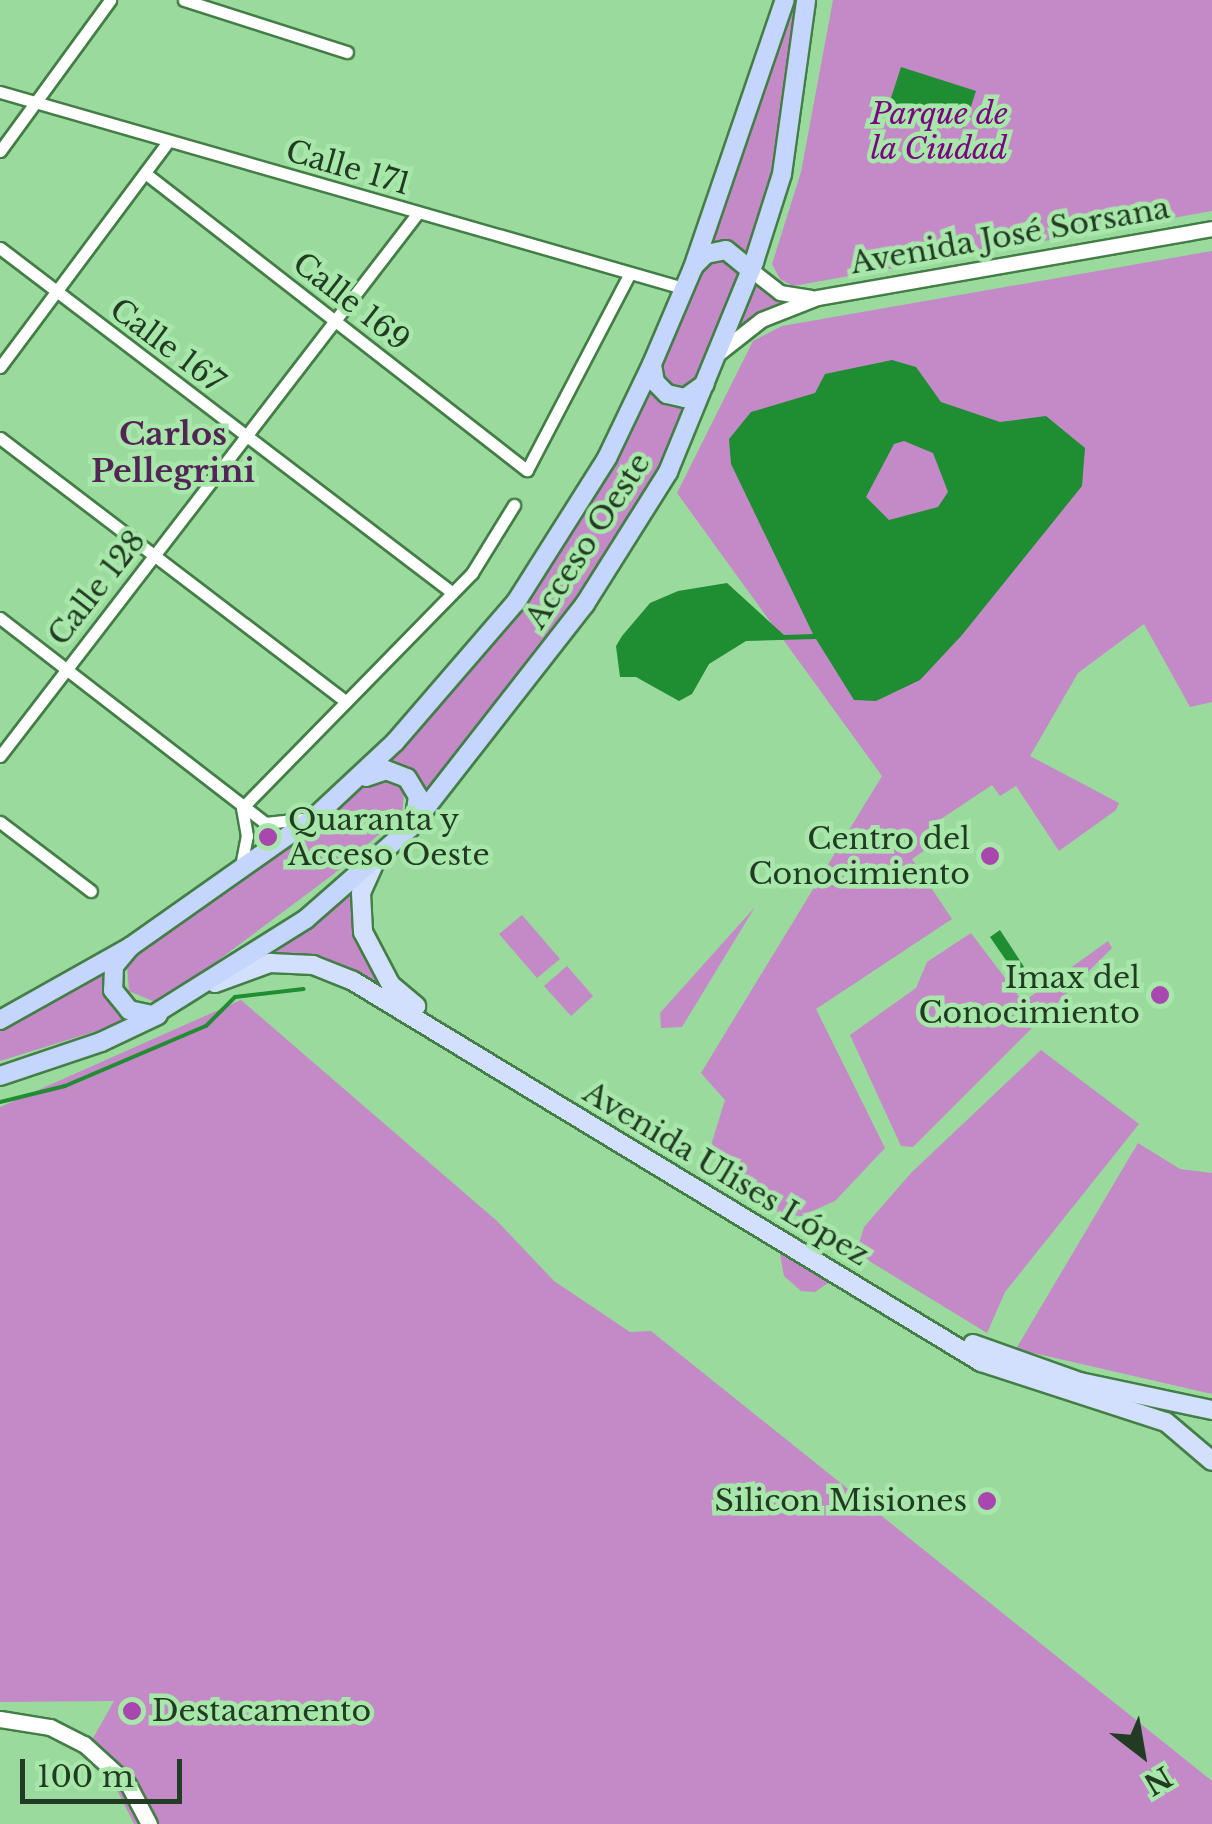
<!DOCTYPE html>
<html>
<head>
<meta charset="utf-8">
<style>
	body { margin:0 }
	#map { position:relative; width:1212px; height:1824px; overflow:hidden; background:#9bda9d; font-family:"Libre Baskerville",serif }
	div>[style] { position:absolute }
	[style*='--x'] { left:calc(var(--x)*1px); top:calc(var(--y)*1px); width:calc(var(--w)*1px); rotate:calc(var(--a)*1deg) }
	.green>* { inset:0; background:#c489c7 }
	.water>* { inset:0; background:#1f8d31 }
	.stream>* { height:4px; margin:-2px; padding:0 2px; transform-origin:2px; border-radius:2px; background:#1f8d31 }
	.roads { filter:drop-shadow(2px 0 #437e46) drop-shadow(-2px 0 #437e46) drop-shadow(0 2px #437e46) drop-shadow(0 -2px #437e46) }
	.minor>* { height:11px; margin:-5.5px; padding:0 5.5px; transform-origin:5.5px; border-radius:5.5px; background:#fff }
	.tertiary>* { height:14px; margin:-7px; padding:0 7px; transform-origin:7px; border-radius:7px; background:#fff }
	.secondary>* { height:15px; margin:-7.5px; padding:0 7.5px; transform-origin:7.5px; border-radius:7.5px; background:#fff }
	.primary>* { height:18px; margin:-9px; padding:0 9px; transform-origin:9px; border-radius:9px; background:#d3e0fd }
	.trunk>* { height:18px; margin:-9px; padding:0 9px; transform-origin:9px; border-radius:9px; background:#c4d6fc }
	.dots>* { width:28px; height:28px; translate:-50% -50%; box-sizing:border-box; border:5px solid #a8e7aa; border-radius:50% }
	span { translate:-50% -50%; white-space:nowrap; text-align:center; line-height:1.15; -webkit-text-stroke:9px #a8e7aa; paint-order:stroke }
	.park-label { font-size:30px; color:#7b0383; font-style:italic }
	.street-label { font-size:30px; color:#223b23 }
	.poi-label { font-size:30px; color:#223b23 }
	.left { translate:0 -50%; text-align:left }
	.right { translate:-100% -50%; text-align:right }
	.neighbourhood-label { font-size:32px; color:#532456; font-weight:700 }
	.north { position:absolute; left:1092px; top:1704px; width:100px; height:100px; -webkit-text-stroke:8px #a8e7aa; paint-order:stroke; rotate:149deg; font-size:28px; font-weight:700; line-height:40px; text-align:center; color:#223b23 }
	.north::after { content:''; display:block; margin:auto; width:35px; height:45px; background:#223b23; clip-path:polygon(50% 0,100% 100%,50% 72%,0 100%) }
	.scale { position:absolute; left:20px; top:1759px; width:162px; height:45px; box-sizing:border-box; border:5px solid #223b23; border-top:0; padding-left:12px; font-size:30px; line-height:35px; white-space:nowrap; color:#223b23; -webkit-text-stroke:8px #a8e7aa; paint-order:stroke }
</style>
</head>
<body>
<div id="map">
	<div class="green">
		<i style="clip-path:polygon(791px 0,798px 0,778px 172px,748px 261px,731px 243px,710px 244px)"></i>
		<i style="clip-path:polygon(833px 0,1212px 0,1212px 211px,793px 286px,780px 279px,772px 264px,801px 172px)"></i>
		<i style="clip-path:polygon(1212px 251px,1212px 702px,1190px 707px,1144px 624px,1078px 673px,1030px 756px,1119px 803px,1116px 810px,1059px 851px,1016px 786px,1000px 796px,992px 785px,929px 827px,938px 841px,912px 859px,952px 919px,816px 1009px,885px 1148px,835px 1201px,801px 1216px,781px 1214px,718px 1173px,712px 1142px,725px 1100px,701px 1073px,882px 776px,677px 493px,753px 341px,782px 326px)"></i>
		<i style="clip-path:polygon(727px 257px,740px 275px,702px 377px,684px 388px,672px 387px,657px 364px,701px 262px)"></i>
		<i style="clip-path:polygon(757px 279px,802px 300px,736px 334px)"></i>
		<i style="clip-path:polygon(651px 371px,690px 401px,662px 470px,581px 602px,419px 813px,421px 793px,378px 768px,517px 604px)"></i>
		<i style="clip-path:polygon(392px 778px,404px 794px,402px 814px,335px 873px,169px 997px,155px 1002px,129px 991px,127px 965px,140px 950px,369px 782px)"></i>
		<i style="clip-path:polygon(354px 892px,402px 1001px,777px 1234px,330px 961px,270px 955px)"></i>
		<i style="clip-path:polygon(755px 907px,682px 1027px,661px 1028px,660px 1013px)"></i>
		<i style="clip-path:polygon(522px 915px,560px 959px,537px 978px,499px 934px)"></i>
		<i style="clip-path:polygon(971px 933px,1023px 1002px,1108px 941px,1112px 948px,913px 1147px,901px 1146px,850px 1035px,916px 988px,927px 962px)"></i>
		<i style="clip-path:polygon(567px 966px,593px 996px,571px 1016px,544px 986px)"></i>
		<i style="clip-path:polygon(110px 967px,110px 998px,132px 1020px,0 1061px,0 1029px)"></i>
		<i style="clip-path:polygon(241px 1000px,497px 1221px,554px 1281px,630px 1332px,651px 1331px,1212px 1781px,1212px 1824px,134px 1824px,92px 1740px,114px 1701px,0 1702px,0 1107px)"></i>
		<i style="clip-path:polygon(1041px 1050px,1139px 1124px,1005px 1292px,987px 1333px,856px 1253px,864px 1227px,911px 1173px)"></i>
		<i style="clip-path:polygon(1138px 1143px,1180px 1169px,1212px 1173px,1212px 1394px,1016px 1349px)"></i>
		<i style="clip-path:polygon(779px 1249px,831px 1281px,815px 1292px,801px 1291px,784px 1276px)"></i>
	</div>
	<div class="water">
		<i style="clip-path:polygon(901px 67px,976px 91px,964px 128px,889px 104px)"></i>
		<i style="clip-path:polygon(evenodd,892px 360px,916px 367px,941px 402px,1000px 422px,1046px 416px,1085px 448px,1082px 486px,962px 635px,920px 680px,876px 701px,854px 700px,816px 639px,746px 641px,709px 664px,692px 694px,679px 701px,636px 677px,620px 677px,616px 646px,622px 636px,650px 603px,678px 591px,727px 583px,784px 635px,813px 634px,731px 464px,729px 439px,751px 412px,815px 393px,825px 374px,892px 360px,904px 441px,933px 453px,948px 492px,938px 507px,889px 520px,866px 497px,894px 444px,904px 441px)"></i>
		<i style="clip-path:polygon(1000px 930px,1032px 979px,1023px 985px,990px 937px)"></i>
	</div>
	<div class="stream">
		<i style="--x:0;--y:1102;--w:67;--a:-13.8"></i>
		<i style="--x:65;--y:1086;--w:153;--a:-23.1"></i>
		<i style="--x:206;--y:1026;--w:41;--a:-45"></i>
		<i style="--x:235;--y:997;--w:69;--a:-6.6"></i>
	</div>
	<div class="roads">
		<div class="minor">
			<i style="--x:184;--y:0;--w:171;--a:17.7"></i>
			<i style="--x:0;--y:92;--w:711;--a:16.01"></i>
			<i style="--x:0;--y:151;--w:187;--a:-53.9"></i>
			<i style="--x:145;--y:173;--w:484;--a:37.9"></i>
			<i style="--x:527;--y:470;--w:222;--a:-62.4"></i>
			<i style="--x:0;--y:248;--w:564;--a:37.3"></i>
			<i style="--x:0;--y:367;--w:281;--a:-53.3"></i>
			<i style="--x:0;--y:438;--w:435;--a:37.3"></i>
			<i style="--x:0;--y:618;--w:335;--a:37.7"></i>
			<i style="--x:265;--y:823;--w:38;--a:-6"></i>
			<i style="--x:0;--y:756;--w:684;--a:-52.43"></i>
			<i style="--x:242;--y:808;--w:329;--a:-45.6"></i>
			<i style="--x:472;--y:573;--w:80;--a:-58.3"></i>
			<i style="--x:0;--y:822;--w:114;--a:37.2"></i>
			<i style="--x:241;--y:866;--w:31;--a:-79"></i>
			<i style="--x:247;--y:836;--w:28;--a:-100"></i>
		</div>
		<div class="tertiary">
			<i style="--x:751;--y:270;--w:37;--a:38"></i>
			<i style="--x:780;--y:293;--w:32;--a:9"></i>
			<i style="--x:720;--y:353;--w:53;--a:-38.2"></i>
			<i style="--x:762;--y:320;--w:60;--a:-21.4"></i>
			<i style="--x:818;--y:298;--w:400;--a:-9.9"></i>
		</div>
		<div class="secondary">
			<i style="--x:0;--y:1719;--w:51;--a:9.1"></i>
			<i style="--x:50;--y:1727;--w:38;--a:27"></i>
			<i style="--x:84;--y:1744;--w:59;--a:42.3"></i>
			<i style="--x:128;--y:1784;--w:45;--a:62.3"></i>
		</div>
		<div class="primary">
			<i style="--x:377;--y:857;--w:39;--a:114"></i>
			<i style="--x:361;--y:893;--w:39;--a:87"></i>
			<i style="--x:363;--y:932;--w:60;--a:62.2"></i>
			<i style="--x:391;--y:985;--w:33;--a:40"></i>
			<i style="--x:215;--y:983;--w:59;--a:-20"></i>
			<i style="--x:270;--y:963;--w:43;--a:2.7"></i>
			<i style="--x:313;--y:965;--w:43;--a:21.8"></i>
			<i style="--x:353;--y:981;--w:735;--a:31.24"></i>
			<i style="--x:981;--y:1362;--w:194;--a:18"></i>
			<i style="--x:1166;--y:1422;--w:60;--a:40.3"></i>
			<i style="--x:973;--y:1344;--w:114;--a:19.6"></i>
			<i style="--x:1080;--y:1382;--w:135;--a:12"></i>
		</div>
		<div class="trunk">
			<i style="--x:695;--y:265;--w:16;--a:-45"></i>
			<i style="--x:706;--y:254;--w:20;--a:-11"></i>
			<i style="--x:726;--y:250;--w:32;--a:39"></i>
			<i style="--x:652;--y:365;--w:17;--a:80"></i>
			<i style="--x:655;--y:382;--w:17;--a:45"></i>
			<i style="--x:667;--y:394;--w:18;--a:13"></i>
			<i style="--x:685;--y:398;--w:24;--a:-35"></i>
			<i style="--x:366;--y:777;--w:21;--a:-19"></i>
			<i style="--x:386;--y:770;--w:22;--a:21"></i>
			<i style="--x:407;--y:778;--w:21;--a:59"></i>
			<i style="--x:418;--y:796;--w:22;--a:98"></i>
			<i style="--x:130;--y:947;--w:25;--a:130"></i>
			<i style="--x:114;--y:966;--w:24;--a:92"></i>
			<i style="--x:113;--y:990;--w:26;--a:51"></i>
			<i style="--x:129;--y:1010;--w:25;--a:12"></i>
			<i style="--x:153;--y:1015;--w:181;--a:-32.1"></i>
			<i style="--x:306;--y:919;--w:138;--a:-41.2"></i>
			<i style="--x:410;--y:828;--w:284;--a:-52"></i>
			<i style="--x:585;--y:604;--w:156;--a:-57.8"></i>
			<i style="--x:668;--y:472;--w:227;--a:-67.7"></i>
			<i style="--x:754;--y:262;--w:92;--a:-72.3"></i>
			<i style="--x:782;--y:174;--w:176;--a:-82.1"></i>
			<i style="--x:0;--y:1020;--w:149;--a:-29.3"></i>
			<i style="--x:130;--y:947;--w:229;--a:-35.2"></i>
			<i style="--x:317;--y:815;--w:107;--a:-43.1"></i>
			<i style="--x:395;--y:742;--w:185;--a:-49.2"></i>
			<i style="--x:516;--y:602;--w:170;--a:-57.7"></i>
			<i style="--x:607;--y:458;--w:104;--a:-64.4"></i>
			<i style="--x:652;--y:364;--w:104;--a:-66.9"></i>
			<i style="--x:693;--y:268;--w:283;--a:-71.1"></i>
			<i style="--x:0;--y:1076;--w:107;--a:-18.6"></i>
			<i style="--x:101;--y:1042;--w:63;--a:-25.3"></i>
		</div>
	</div>
	<div class="dots">
		<i style="left:268px;top:837px;background:#a847ae"></i>
		<i style="left:990px;top:856px;background:#a847ae"></i>
		<i style="left:1160px;top:995px;background:#a847ae"></i>
		<i style="left:987px;top:1501px;background:#a847ae"></i>
		<i style="left:132px;top:1711px;background:#a847ae"></i>
	</div>
	<div class="park-label">
		<span style="left:939px;top:131px">Parque de<br>la Ciudad</span>
	</div>
	<div class="street-label">
		<span style="left:348px;top:168px;rotate:16deg">Calle 171</span>
		<span style="left:1010px;top:236px;rotate:-10deg">Avenida José Sorsana</span>
		<span style="left:351px;top:302px;rotate:38deg">Calle 169</span>
		<span style="left:167px;top:346px;rotate:37deg">Calle 167</span>
		<span style="left:588px;top:541px;rotate:-57deg">Acceso Oeste</span>
		<span style="left:97px;top:588px;rotate:-52deg">Calle 128</span>
		<span style="left:726px;top:1174px;rotate:31deg">Avenida Ulises López</span>
	</div>
	<div class="poi-label">
		<span class="left" style="left:288px;top:837px">Quaranta y<br>Acceso Oeste</span>
		<span class="right" style="left:970px;top:856px">Centro del<br>Conocimiento</span>
		<span class="right" style="left:1140px;top:995px">Imax del<br>Conocimiento</span>
		<span class="right" style="left:967px;top:1501px">Silicon Misiones</span>
		<span class="left" style="left:152px;top:1711px">Destacamento</span>
	</div>
	<div class="neighbourhood-label">
		<span style="left:173px;top:453px">Carlos<br>Pellegrini</span>
	</div>
	<div class="north">N</div>
	<div class="scale">100 m</div>
</div>
</body>
</html>
